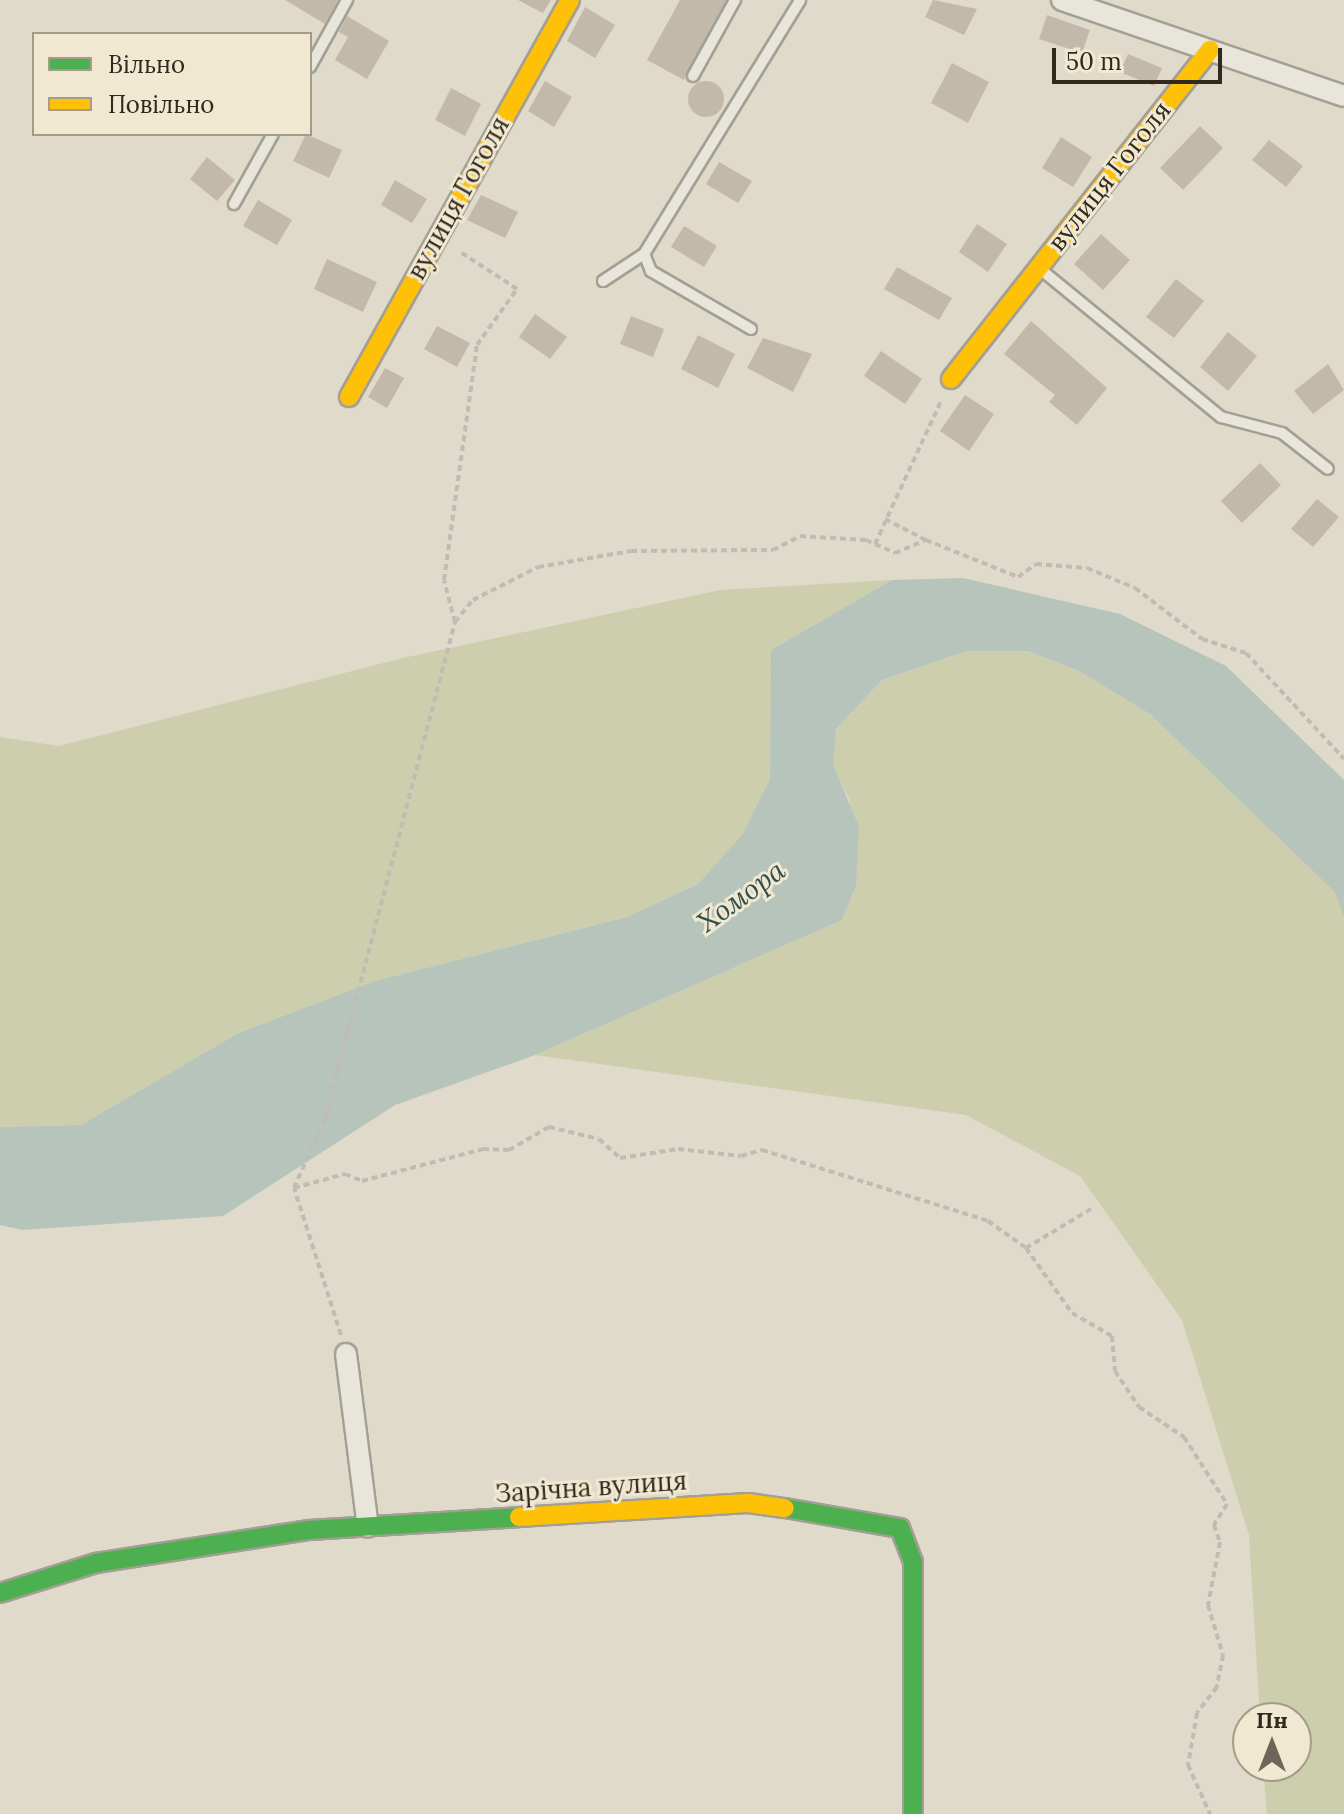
<!DOCTYPE html>
<html>
<head>
<meta charset="utf-8">
<style>
	body { margin:0 }
	#map { position:relative; width:1344px; height:1814px; overflow:hidden; background:#e0daca; font-family:Lora,serif }
	div>[style] { position:absolute }
	[style*='--x'] { left:calc(var(--x)*1px); top:calc(var(--y)*1px); width:calc(var(--w)*1px); rotate:calc(var(--a)*1deg) }
	.green>* { inset:0; background:#cdceae }
	.water>* { inset:0; background:#b6c4bb }
	.building>* { inset:0; background:#c3b9ab }
	.round { border-radius:50% }
	.path>* { height:4px; margin-top:-2px; transform-origin:0; background:repeating-linear-gradient(90deg,#c0bbb3 0 6px,transparent 0 10px) }
	.roads { filter:drop-shadow(2px 0 #a49f94) drop-shadow(-2px 0 #a49f94) drop-shadow(0 2px #a49f94) drop-shadow(0 -2px #a49f94) }
	.lane>* { height:10px; margin:-5px; padding:0 5px; transform-origin:5px; border-radius:5px; background:#e8e5db }
	.street>* { height:20px; margin:-10px; padding:0 10px; transform-origin:10px; border-radius:10px; background:#e8e5db }
	.fast>* { height:18px; margin:-9px; padding:0 9px; transform-origin:9px; border-radius:9px; background:#4caf50 }
	.slow>* { height:18px; margin:-9px; padding:0 9px; transform-origin:9px; border-radius:9px; background:#ffc107 }
	span { translate:-50% -50%; white-space:nowrap; text-align:center; line-height:1.15; -webkit-text-stroke:6px #f0e8d0; paint-order:stroke }
	.street-label { font-size:26px; color:#31281e }
	.water-label { font-size:28px; color:#2f4f4e; font-style:italic }
	.legend { position:absolute; left:32px; top:32px; width:280px; height:104px; box-sizing:border-box; background:#f0e8d0; border:2px solid #a49b89; margin:0; padding:10px 14px; list-style:none; font-size:24px; color:#31281e }
	.legend li { display:flex; align-items:center; gap:16px; height:40px }
	.legend b { width:40px; border:2px solid #a49b89 }
	.north { position:absolute; left:1232px; top:1702px; width:80px; height:80px; box-sizing:border-box; background:#f0e8d0; border:2px solid #a49b89; border-radius:50%; rotate:0deg; font-size:22px; font-weight:700; line-height:32px; text-align:center; color:#31281e }
	.north::after { content:''; display:block; margin:auto; width:28px; height:36px; background:#6e665a; clip-path:polygon(50% 0,100% 100%,50% 72%,0 100%) }
	.scale { position:absolute; left:1052px; top:48px; width:170px; height:36px; box-sizing:border-box; border:4px solid #31281e; border-top:0; padding-left:10px; font-size:24px; line-height:28px; white-space:nowrap; color:#31281e; -webkit-text-stroke:6px #f0e8d0; paint-order:stroke }
</style>
</head>
<body>
<div id="map">
	<div class="green">
		<i style="clip-path:polygon(892px 580px,771px 650px,770px 779px,744px 834px,698px 884px,627px 917px,375px 981px,240px 1033px,81px 1125px,0 1127px,0 737px,59px 746px,403px 658px,720px 590px)"></i>
		<i style="clip-path:polygon(966px 651px,1026px 651px,1079px 671px,1150px 714px,1336px 892px,1344px 917px,1344px 1814px,1267px 1814px,1263px 1766px,1296px 1766px,1296px 1718px,1260px 1718px,1249px 1535px,1182px 1320px,1080px 1176px,966px 1115px,535px 1055px,842px 920px,850px 801px,832px 764px,836px 729px,882px 680px)"></i>
	</div>
	<div class="water">
		<i style="clip-path:polygon(963px 578px,1120px 614px,1226px 666px,1344px 780px,1344px 917px,1335px 892px,1150px 714px,1079px 671px,1027px 651px,966px 651px,882px 680px,836px 729px,833px 764px,859px 827px,856px 885px,842px 920px,535px 1055px,395px 1105px,223px 1216px,23px 1230px,0 1225px,0 1127px,81px 1125px,239px 1033px,375px 981px,627px 917px,698px 884px,743px 834px,770px 779px,771px 650px,892px 580px)"></i>
	</div>
	<div class="building">
		<i style="clip-path:polygon(285px 0,338px 0,325px 24px)"></i>
		<i style="clip-path:polygon(518px 0,551px 0,543px 13px)"></i>
		<i style="clip-path:polygon(680px 0,726px 0,684px 80px,647px 60px)"></i>
		<i style="clip-path:polygon(933px 0,977px 9px,964px 35px,925px 17px)"></i>
		<i style="clip-path:polygon(585px 7px,615px 25px,595px 58px,567px 41px)"></i>
		<i style="clip-path:polygon(1047px 15px,1090px 30px,1082px 53px,1039px 39px)"></i>
		<i style="clip-path:polygon(347px 16px,389px 41px,367px 79px,335px 60px,348px 37px,339px 32px)"></i>
		<i style="clip-path:polygon(1128px 54px,1162px 68px,1154px 86px,1120px 72px)"></i>
		<i style="clip-path:polygon(952px 63px,989px 82px,968px 123px,931px 103px)"></i>
		<i class="round" style="left:688px;top:81px;width:36px;height:36px"></i>
		<i style="clip-path:polygon(545px 81px,572px 97px,554px 127px,528px 111px)"></i>
		<i style="clip-path:polygon(451px 88px,481px 104px,465px 136px,435px 120px)"></i>
		<i style="clip-path:polygon(1200px 126px,1223px 148px,1183px 190px,1160px 168px)"></i>
		<i style="clip-path:polygon(306px 134px,342px 150px,329px 178px,293px 161px)"></i>
		<i style="clip-path:polygon(1061px 137px,1092px 157px,1073px 187px,1042px 168px)"></i>
		<i style="clip-path:polygon(1269px 140px,1303px 166px,1286px 187px,1252px 160px)"></i>
		<i style="clip-path:polygon(207px 157px,235px 180px,217px 201px,190px 179px)"></i>
		<i style="clip-path:polygon(719px 162px,752px 181px,738px 203px,706px 184px)"></i>
		<i style="clip-path:polygon(395px 180px,427px 199px,412px 223px,381px 205px)"></i>
		<i style="clip-path:polygon(481px 195px,518px 212px,505px 238px,467px 220px)"></i>
		<i style="clip-path:polygon(258px 200px,292px 220px,277px 245px,243px 226px)"></i>
		<i style="clip-path:polygon(977px 224px,1007px 244px,988px 272px,959px 252px)"></i>
		<i style="clip-path:polygon(684px 226px,717px 246px,704px 267px,671px 247px)"></i>
		<i style="clip-path:polygon(1101px 234px,1130px 260px,1103px 290px,1074px 264px)"></i>
		<i style="clip-path:polygon(327px 259px,377px 282px,363px 312px,314px 289px)"></i>
		<i style="clip-path:polygon(897px 267px,952px 298px,939px 320px,884px 289px)"></i>
		<i style="clip-path:polygon(1176px 279px,1204px 301px,1174px 338px,1146px 317px)"></i>
		<i style="clip-path:polygon(535px 314px,567px 337px,550px 359px,519px 337px)"></i>
		<i style="clip-path:polygon(631px 316px,664px 329px,653px 357px,620px 344px)"></i>
		<i style="clip-path:polygon(1031px 321px,1107px 388px,1077px 425px,1049px 402px,1055px 395px,1004px 354px)"></i>
		<i style="clip-path:polygon(437px 326px,470px 343px,457px 367px,424px 349px)"></i>
		<i style="clip-path:polygon(1228px 332px,1257px 356px,1228px 391px,1200px 367px)"></i>
		<i style="clip-path:polygon(698px 335px,735px 354px,718px 388px,681px 369px)"></i>
		<i style="clip-path:polygon(763px 338px,812px 354px,793px 392px,747px 368px)"></i>
		<i style="clip-path:polygon(881px 351px,922px 379px,905px 404px,864px 376px)"></i>
		<i style="clip-path:polygon(1328px 364px,1344px 390px,1313px 414px,1294px 391px)"></i>
		<i style="clip-path:polygon(385px 368px,404px 378px,387px 408px,368px 397px)"></i>
		<i style="clip-path:polygon(965px 395px,994px 414px,969px 451px,940px 431px)"></i>
		<i style="clip-path:polygon(1260px 463px,1281px 485px,1242px 523px,1221px 501px)"></i>
		<i style="clip-path:polygon(1317px 499px,1339px 517px,1313px 547px,1291px 529px)"></i>
	</div>
	<div class="path">
		<i style="--x:885;--y:519;--w:46;--a:27.1"></i>
		<i style="--x:875;--y:544;--w:157;--a:-65.2"></i>
		<i style="--x:455;--y:622;--w:28;--a:-51"></i>
		<i style="--x:473;--y:600;--w:73;--a:-26.9"></i>
		<i style="--x:538;--y:567;--w:94;--a:-9.8"></i>
		<i style="--x:631;--y:551;--w:142;--a:-0.4"></i>
		<i style="--x:773;--y:550;--w:30;--a:-27"></i>
		<i style="--x:800;--y:536;--w:66;--a:3.5"></i>
		<i style="--x:866;--y:540;--w:32;--a:24"></i>
		<i style="--x:895;--y:553;--w:34;--a:-23"></i>
		<i style="--x:926;--y:540;--w:99;--a:21.9"></i>
		<i style="--x:1018;--y:577;--w:22;--a:-36"></i>
		<i style="--x:1036;--y:564;--w:51;--a:4.5"></i>
		<i style="--x:1087;--y:568;--w:52;--a:22.6"></i>
		<i style="--x:1135;--y:588;--w:84;--a:37.3"></i>
		<i style="--x:1202;--y:639;--w:46;--a:17.7"></i>
		<i style="--x:1246;--y:653;--w:144;--a:47.2"></i>
		<i style="--x:294;--y:1188;--w:53;--a:-15.4"></i>
		<i style="--x:345;--y:1174;--w:18;--a:22"></i>
		<i style="--x:362;--y:1181;--w:125;--a:-14.8"></i>
		<i style="--x:483;--y:1149;--w:26;--a:2"></i>
		<i style="--x:509;--y:1150;--w:46;--a:-29.9"></i>
		<i style="--x:549;--y:1127;--w:51;--a:13.5"></i>
		<i style="--x:599;--y:1139;--w:28;--a:42"></i>
		<i style="--x:620;--y:1158;--w:59;--a:-8.8"></i>
		<i style="--x:678;--y:1149;--w:63;--a:6.3"></i>
		<i style="--x:741;--y:1156;--w:22;--a:-16"></i>
		<i style="--x:762;--y:1150;--w:237;--a:17.4"></i>
		<i style="--x:988;--y:1221;--w:47;--a:35.4"></i>
		<i style="--x:1026;--y:1248;--w:80;--a:54.7"></i>
		<i style="--x:1072;--y:1313;--w:46;--a:29.9"></i>
		<i style="--x:1112;--y:1336;--w:35;--a:85"></i>
		<i style="--x:1115;--y:1371;--w:43;--a:56.3"></i>
		<i style="--x:1139;--y:1407;--w:54;--a:33.7"></i>
		<i style="--x:1184;--y:1437;--w:80;--a:57.3"></i>
		<i style="--x:1227;--y:1504;--w:25;--a:122"></i>
		<i style="--x:1214;--y:1525;--w:18;--a:71"></i>
		<i style="--x:1220;--y:1542;--w:64;--a:100.8"></i>
		<i style="--x:1208;--y:1605;--w:52;--a:73.3"></i>
		<i style="--x:1223;--y:1655;--w:33;--a:101"></i>
		<i style="--x:1217;--y:1687;--w:33;--a:128"></i>
		<i style="--x:1197;--y:1713;--w:53;--a:99.8"></i>
		<i style="--x:1188;--y:1765;--w:54;--a:65.8"></i>
		<i style="--x:1026;--y:1248;--w:76;--a:-31"></i>
		<i style="--x:341;--y:1335;--w:154;--a:-107.7"></i>
		<i style="--x:294;--y:1188;--w:77;--a:-66.1"></i>
		<i style="--x:325;--y:1118;--w:513;--a:-75.31"></i>
		<i style="--x:455;--y:622;--w:43;--a:-104.7"></i>
		<i style="--x:444;--y:580;--w:237;--a:-82"></i>
		<i style="--x:477;--y:345;--w:69;--a:-54.5"></i>
		<i style="--x:517;--y:289;--w:69;--a:-146.8"></i>
	</div>
	<div class="roads">
		<div class="lane">
			<i style="--x:310;--y:67;--w:77;--a:-61.1"></i>
			<i style="--x:693;--y:76;--w:87;--a:-61.1"></i>
			<i style="--x:234;--y:204;--w:80;--a:-60.9"></i>
			<i style="--x:1039;--y:268;--w:235;--a:39.3"></i>
			<i style="--x:1221;--y:417;--w:63;--a:14.7"></i>
			<i style="--x:1282;--y:433;--w:58;--a:38"></i>
			<i style="--x:603;--y:281;--w:49;--a:-33.4"></i>
			<i style="--x:751;--y:329;--w:116;--a:-149.9"></i>
			<i style="--x:651;--y:271;--w:18;--a:-112"></i>
			<i style="--x:644;--y:254;--w:298;--a:-58.4"></i>
		</div>
		<div class="street">
			<i style="--x:1062;--y:0;--w:298;--a:18.8"></i>
			<i style="--x:346;--y:1354;--w:174;--a:82.8"></i>
		</div>
		<div class="fast">
			<i style="--x:785;--y:1508;--w:117;--a:9.9"></i>
			<i style="--x:900;--y:1528;--w:36;--a:69"></i>
			<i style="--x:913;--y:1562;--w:252;--a:90"></i>
			<i style="--x:0;--y:1593;--w:101;--a:-17.4"></i>
			<i style="--x:96;--y:1563;--w:216;--a:-8.8"></i>
			<i style="--x:309;--y:1530;--w:210;--a:-3.5"></i>
		</div>
		<div class="slow">
			<i style="--x:951;--y:379;--w:419;--a:-51.8"></i>
			<i style="--x:349;--y:397;--w:454;--a:-60.9"></i>
			<i style="--x:519;--y:1517;--w:229;--a:-3.5"></i>
			<i style="--x:748;--y:1503;--w:37;--a:8"></i>
		</div>
	</div>
	<div class="street-label">
		<span style="left:1109px;top:176px;rotate:-52deg">вулиця Гоголя</span>
		<span style="left:458px;top:198px;rotate:-61deg">вулиця Гоголя</span>
		<span style="left:591px;top:1487px;rotate:-4deg">Зарічна вулиця</span>
	</div>
	<div class="water-label">
		<span style="left:741px;top:896px;rotate:-36deg">Хомора</span>
	</div>
	<ul class="legend">
	<li><b style="height:10px;background:#4caf50"></b>Вільно</li>
	<li><b style="height:10px;background:#ffc107"></b>Повільно</li>
	</ul>
	<div class="north">Пн</div>
	<div class="scale">50 m</div>
</div>
</body>
</html>
